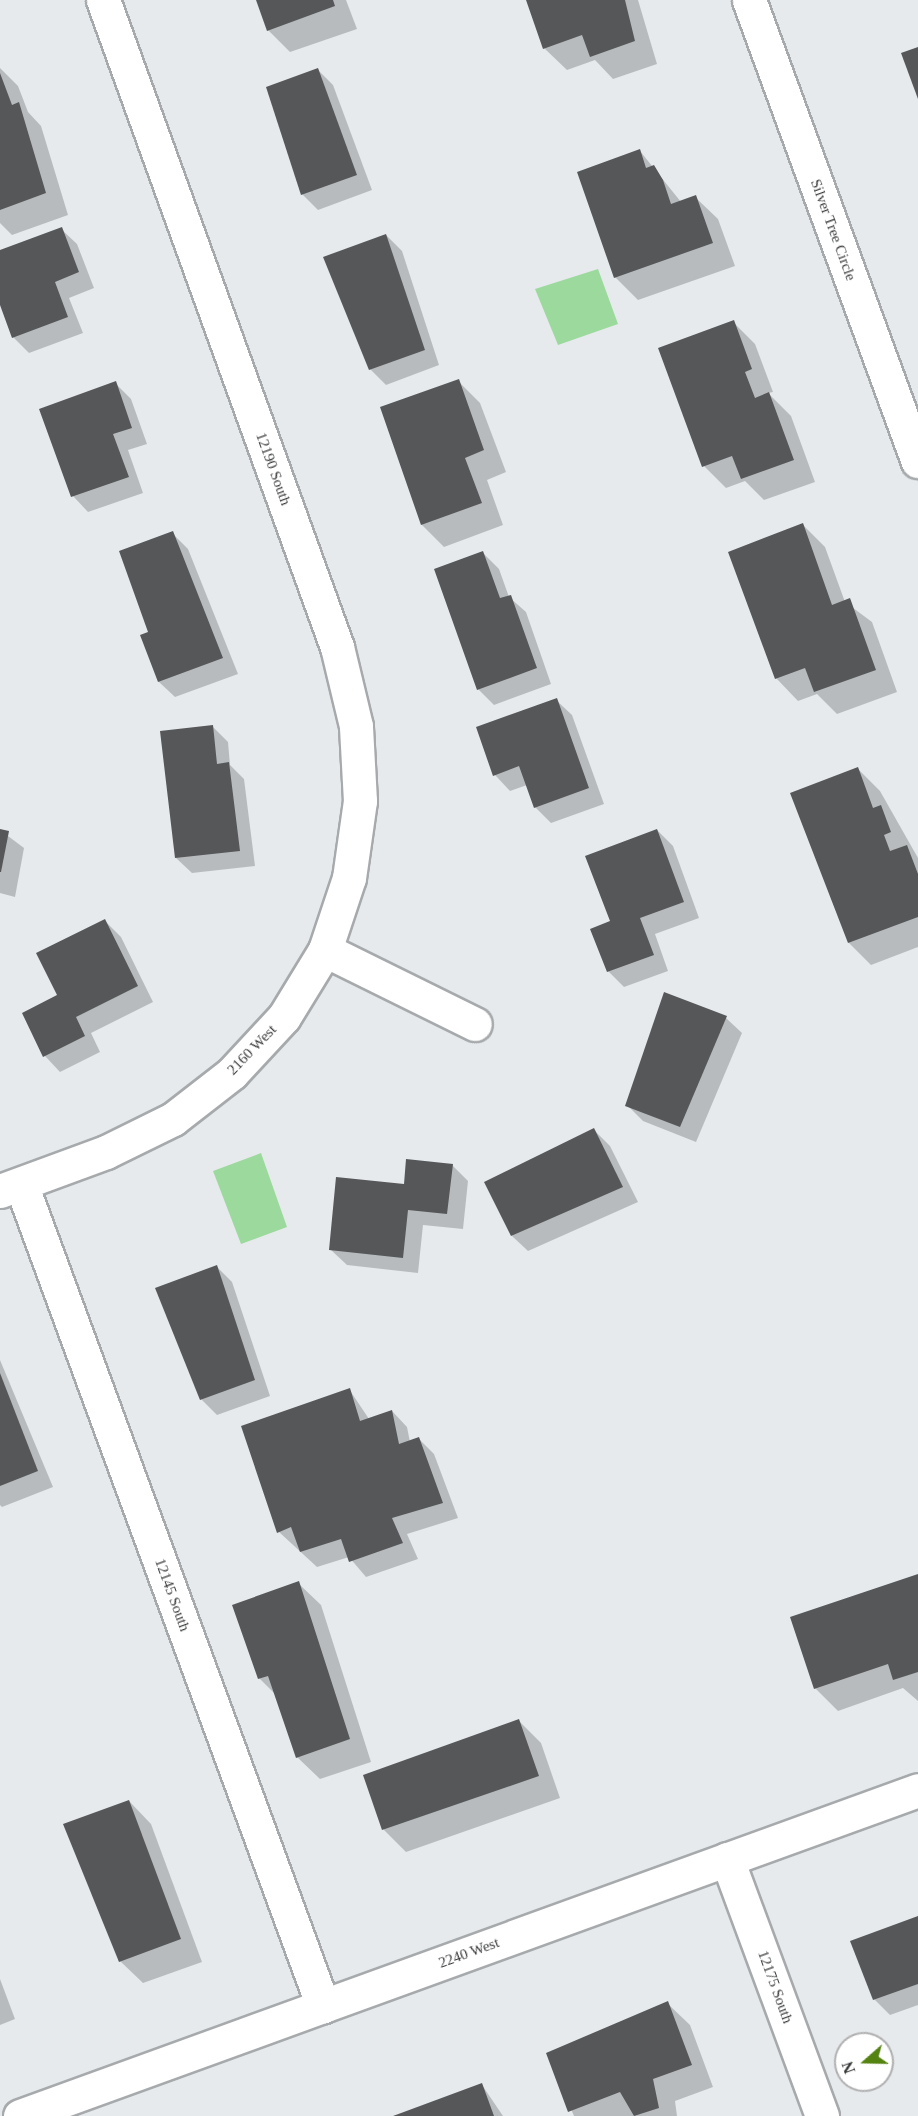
<!DOCTYPE html>
<html>
<head>
<meta charset="utf-8">
<style>
	body { margin:0 }
	#map { position:relative; width:918px; height:2116px; overflow:hidden; background:#e7eaed; font-family:"Times New Roman",serif }
	div>[style] { position:absolute }
	[style*='--x'] { left:calc(var(--x)*1px); top:calc(var(--y)*1px); width:calc(var(--w)*1px); rotate:calc(var(--a)*1deg) }
	.green>* { inset:0; background:#9cd99d }
	.shadow>* { inset:0; background:#0003 }
	.building>* { inset:0; background:#555759 }
	.roads { filter:drop-shadow(2px 0 #a7aaac) drop-shadow(-2px 0 #a7aaac) drop-shadow(0 2px #a7aaac) drop-shadow(0 -2px #a7aaac) }
	.minor>* { height:33px; margin:-16.5px; padding:0 16.5px; transform-origin:16.5px; border-radius:16.5px; background:#fff }
	span { translate:-50% -50%; white-space:nowrap; text-align:center; line-height:1.15; -webkit-text-stroke:6px #fff; paint-order:stroke }
	.street-label { font-size:15px; color:#393a3b }
	.north { position:absolute; left:834px; top:2032px; width:60px; height:60px; box-sizing:border-box; background:#fff; border:2px solid #b0b0b1; border-radius:50%; rotate:250deg; font-size:16px; font-weight:700; line-height:24px; text-align:center; color:#393a3b }
	.north::after { content:''; display:block; margin:auto; width:21px; height:27px; background:#558312; clip-path:polygon(50% 0,100% 100%,50% 72%,0 100%) }
</style>
</head>
<body>
<div id="map">
	<div class="green">
		<i style="clip-path:polygon(598px 269px,618px 324px,558px 345px,535px 289px)"></i>
		<i style="clip-path:polygon(261px 1153px,287px 1227px,241px 1244px,213px 1171px)"></i>
	</div>
	<div class="shadow">
		<i style="clip-path:polygon(257px 0,346px 0,357px 29px,290px 52px,268px 30px)"></i>
		<i style="clip-path:polygon(527px 0,638px 0,657px 64px,613px 79px,595px 60px,567px 70px,544px 48px)"></i>
		<i style="clip-path:polygon(0 68px,18px 86px,28px 112px,41px 126px,68px 215px,12px 235px,0 223px)"></i>
		<i style="clip-path:polygon(318px 70px,333px 85px,372px 190px,318px 210px,302px 194px)"></i>
		<i style="clip-path:polygon(640px 151px,681px 202px,695px 197px,718px 219px,735px 266px,638px 300px,615px 277px)"></i>
		<i style="clip-path:polygon(61px 229px,77px 244px,94px 288px,69px 298px,83px 333px,29px 353px,13px 337px,0 301px,0 252px)"></i>
		<i style="clip-path:polygon(386px 235px,402px 251px,439px 365px,386px 385px,370px 369px)"></i>
		<i style="clip-path:polygon(733px 322px,755px 344px,773px 392px,768px 393px,791px 416px,815px 482px,764px 500px,745px 481px,726px 488px,704px 466px)"></i>
		<i style="clip-path:polygon(458px 381px,480px 403px,506px 472px,487px 480px,503px 525px,444px 547px,422px 525px,382px 408px)"></i>
		<i style="clip-path:polygon(115px 383px,131px 399px,147px 444px,128px 450px,143px 493px,88px 512px,73px 496px)"></i>
		<i style="clip-path:polygon(803px 525px,825px 547px,845px 602px,872px 622px,897px 692px,837px 714px,817px 694px,798px 701px,776px 678px)"></i>
		<i style="clip-path:polygon(172px 533px,188px 549px,238px 674px,175px 697px,159px 682px,150px 633px)"></i>
		<i style="clip-path:polygon(483px 553px,499px 569px,509px 597px,526px 612px,551px 684px,494px 705px,478px 689px)"></i>
		<i style="clip-path:polygon(556px 700px,572px 715px,604px 804px,551px 823px,535px 807px,527px 785px,510px 791px,495px 775px)"></i>
		<i style="clip-path:polygon(212px 726px,228px 742px,230px 765px,244px 779px,255px 866px,192px 873px,176px 858px)"></i>
		<i style="clip-path:polygon(858px 769px,880px 791px,918px 858px,918px 947px,871px 965px,849px 943px)"></i>
		<i style="clip-path:polygon(0 830px,24px 848px,15px 897px,0 893px)"></i>
		<i style="clip-path:polygon(657px 830px,673px 846px,699px 918px,655px 934px,668px 971px,624px 987px,608px 971px,612px 922px)"></i>
		<i style="clip-path:polygon(105px 921px,121px 937px,153px 1002px,91px 1033px,100px 1052px,60px 1072px,45px 1056px,59px 996px)"></i>
		<i style="clip-path:polygon(665px 994px,726px 1018px,742px 1033px,696px 1142px,643px 1121px,627px 1105px)"></i>
		<i style="clip-path:polygon(594px 1130px,610px 1146px,638px 1202px,528px 1251px,512px 1236px)"></i>
		<i style="clip-path:polygon(452px 1165px,468px 1181px,463px 1229px,423px 1225px,418px 1273px,347px 1265px,331px 1250px)"></i>
		<i style="clip-path:polygon(217px 1267px,232px 1282px,270px 1396px,217px 1415px,202px 1400px,157px 1289px)"></i>
		<i style="clip-path:polygon(0 1360px,53px 1487px,2px 1507px,0 1505px)"></i>
		<i style="clip-path:polygon(349px 1389px,369px 1419px,392px 1411px,407px 1427px,410px 1442px,418px 1438px,434px 1454px,458px 1518px,407px 1534px,418px 1559px,366px 1577px,349px 1557px,317px 1567px,279px 1532px,243px 1427px)"></i>
		<i style="clip-path:polygon(918px 1575px,918px 1701px,903px 1688px,838px 1711px,815px 1688px)"></i>
		<i style="clip-path:polygon(298px 1583px,321px 1605px,371px 1762px,320px 1779px,297px 1757px,276px 1695px,259px 1678px)"></i>
		<i style="clip-path:polygon(519px 1721px,541px 1743px,560px 1798px,406px 1852px,384px 1830px,365px 1775px)"></i>
		<i style="clip-path:polygon(129px 1801px,151px 1824px,202px 1962px,143px 1983px,120px 1961px)"></i>
		<i style="clip-path:polygon(918px 1918px,918px 2005px,890px 2015px,874px 1999px)"></i>
		<i style="clip-path:polygon(0 1979px,15px 2019px,0 2025px)"></i>
		<i style="clip-path:polygon(667px 2003px,690px 2025px,713px 2087px,675px 2101px,677px 2116px,574px 2116px,548px 2054px)"></i>
		<i style="clip-path:polygon(482px 2085px,503px 2116px,406px 2116px)"></i>
	</div>
	<div class="building">
		<i style="clip-path:polygon(256px 0,333px 0,335px 6px,267px 31px)"></i>
		<i style="clip-path:polygon(526px 0,625px 0,635px 41px,590px 57px,582px 35px,543px 49px)"></i>
		<i style="clip-path:polygon(918px 47px,918px 99px,901px 53px)"></i>
		<i style="clip-path:polygon(318px 68px,357px 175px,301px 195px,266px 87px)"></i>
		<i style="clip-path:polygon(0 73px,12px 105px,19px 102px,46px 193px,0 210px)"></i>
		<i style="clip-path:polygon(640px 149px,646px 168px,654px 165px,663px 180px,671px 204px,696px 195px,713px 243px,614px 278px,577px 172px)"></i>
		<i style="clip-path:polygon(62px 227px,79px 272px,55px 282px,68px 317px,12px 338px,0 305px,0 250px)"></i>
		<i style="clip-path:polygon(386px 234px,425px 350px,369px 370px,323px 257px)"></i>
		<i style="clip-path:polygon(734px 320px,752px 369px,745px 372px,755px 398px,769px 392px,794px 460px,741px 479px,732px 456px,702px 467px,658px 348px)"></i>
		<i style="clip-path:polygon(459px 379px,484px 450px,465px 458px,482px 503px,421px 525px,380px 407px)"></i>
		<i style="clip-path:polygon(116px 381px,132px 428px,113px 434px,129px 477px,71px 497px,39px 409px)"></i>
		<i style="clip-path:polygon(803px 523px,832px 605px,850px 598px,876px 670px,814px 692px,805px 668px,775px 679px,728px 552px)"></i>
		<i style="clip-path:polygon(173px 531px,223px 658px,158px 682px,140px 635px,148px 632px,119px 551px)"></i>
		<i style="clip-path:polygon(483px 551px,500px 598px,511px 595px,537px 668px,477px 690px,434px 569px)"></i>
		<i style="clip-path:polygon(557px 698px,589px 788px,534px 808px,519px 766px,493px 776px,476px 727px)"></i>
		<i style="clip-path:polygon(213px 725px,217px 764px,229px 762px,240px 851px,175px 858px,160px 731px)"></i>
		<i style="clip-path:polygon(858px 767px,873px 808px,881px 805px,891px 832px,884px 835px,890px 851px,907px 845px,918px 874px,918px 917px,848px 943px,790px 793px)"></i>
		<i style="clip-path:polygon(0 829px,9px 831px,1px 872px,0 872px)"></i>
		<i style="clip-path:polygon(657px 829px,684px 902px,640px 918px,654px 955px,607px 972px,590px 929px,610px 921px,585px 856px)"></i>
		<i style="clip-path:polygon(105px 919px,138px 986px,76px 1017px,85px 1036px,43px 1057px,22px 1013px,57px 995px,36px 953px)"></i>
		<i style="clip-path:polygon(664px 992px,727px 1016px,680px 1127px,625px 1106px)"></i>
		<i style="clip-path:polygon(594px 1128px,623px 1187px,511px 1236px,484px 1182px)"></i>
		<i style="clip-path:polygon(406px 1159px,453px 1164px,447px 1214px,408px 1210px,403px 1258px,329px 1250px,336px 1177px,404px 1184px)"></i>
		<i style="clip-path:polygon(217px 1265px,255px 1380px,200px 1400px,155px 1288px)"></i>
		<i style="clip-path:polygon(0 1373px,38px 1471px,0 1486px)"></i>
		<i style="clip-path:polygon(350px 1388px,360px 1421px,392px 1410px,399px 1444px,419px 1437px,443px 1503px,392px 1518px,403px 1543px,349px 1562px,341px 1539px,300px 1552px,291px 1527px,277px 1533px,241px 1426px)"></i>
		<i style="clip-path:polygon(918px 1574px,918px 1672px,893px 1680px,888px 1664px,814px 1689px,790px 1617px)"></i>
		<i style="clip-path:polygon(299px 1581px,350px 1739px,296px 1758px,268px 1676px,258px 1679px,232px 1605px)"></i>
		<i style="clip-path:polygon(519px 1719px,539px 1776px,382px 1830px,363px 1775px)"></i>
		<i style="clip-path:polygon(129px 1800px,181px 1939px,119px 1962px,63px 1824px)"></i>
		<i style="clip-path:polygon(918px 1916px,918px 1984px,873px 2000px,850px 1941px)"></i>
		<i style="clip-path:polygon(668px 2001px,692px 2065px,653px 2079px,659px 2108px,634px 2116px,620px 2092px,568px 2112px,546px 2053px)"></i>
		<i style="clip-path:polygon(482px 2083px,494px 2116px,393px 2116px)"></i>
	</div>
	<div class="roads">
		<div class="minor">
			<i style="--x:749;--y:0;--w:491;--a:69.9"></i>
			<i style="--x:325;--y:950;--w:167;--a:26.3"></i>
			<i style="--x:21;--y:1184;--w:876;--a:69.83"></i>
			<i style="--x:0;--y:1191;--w:113;--a:-20.2"></i>
			<i style="--x:106;--y:1152;--w:75;--a:-26.2"></i>
			<i style="--x:173;--y:1119;--w:75;--a:-37.9"></i>
			<i style="--x:232;--y:1073;--w:76;--a:-47.1"></i>
			<i style="--x:284;--y:1017;--w:79;--a:-58.5"></i>
			<i style="--x:325;--y:950;--w:76;--a:-71.6"></i>
			<i style="--x:349;--y:878;--w:78;--a:-81.9"></i>
			<i style="--x:360;--y:801;--w:75;--a:-93.1"></i>
			<i style="--x:356;--y:726;--w:81;--a:-103.5"></i>
			<i style="--x:337;--y:647;--w:688;--a:-109.88"></i>
			<i style="--x:727;--y:1859;--w:274;--a:69.7"></i>
			<i style="--x:20;--y:2116;--w:955;--a:-19.95"></i>
		</div>
	</div>
	<div class="street-label">
		<span style="left:833px;top:230px;rotate:70deg">Silver Tree Circle</span>
		<span style="left:273px;top:469px;rotate:70deg">12190 South</span>
		<span style="left:252px;top:1050px;rotate:-46deg">2160 West</span>
		<span style="left:172px;top:1595px;rotate:70deg">12145 South</span>
		<span style="left:469px;top:1953px;rotate:-20deg">2240 West</span>
		<span style="left:775px;top:1987px;rotate:70deg">12175 South</span>
	</div>
	<div class="north">N</div>
</div>
</body>
</html>
